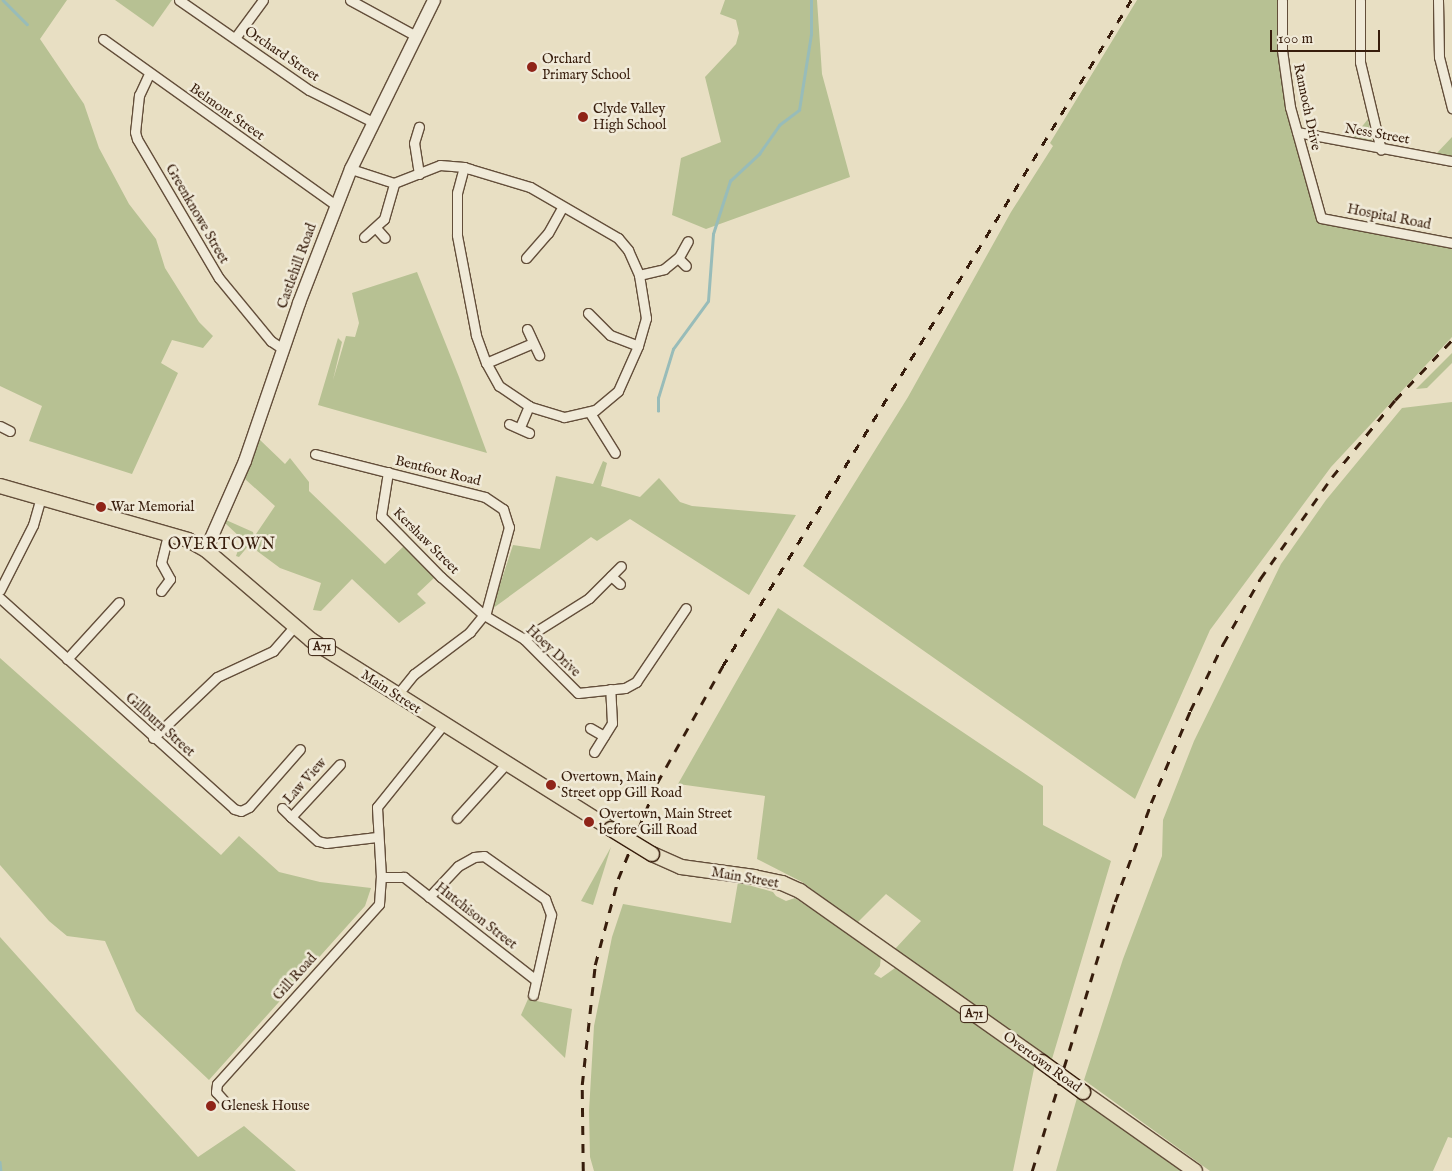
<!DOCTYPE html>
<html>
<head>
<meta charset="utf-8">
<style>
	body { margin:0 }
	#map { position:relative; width:1452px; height:1171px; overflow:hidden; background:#e8dfc3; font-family:"IM FELL English",serif }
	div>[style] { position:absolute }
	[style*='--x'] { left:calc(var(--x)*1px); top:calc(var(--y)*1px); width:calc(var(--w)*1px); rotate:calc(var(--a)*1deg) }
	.green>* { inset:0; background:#b7c193 }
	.stream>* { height:2.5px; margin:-1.25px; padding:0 1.25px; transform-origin:1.25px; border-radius:1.25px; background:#98bcb9 }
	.roads { filter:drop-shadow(1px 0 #634e3a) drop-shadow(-1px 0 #634e3a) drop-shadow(0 1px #634e3a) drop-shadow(0 -1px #634e3a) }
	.street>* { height:9px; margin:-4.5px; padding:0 4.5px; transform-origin:4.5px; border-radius:4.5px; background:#f0ead8 }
	.secondary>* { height:12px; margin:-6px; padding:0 6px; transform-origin:6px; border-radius:6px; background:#f0ead8 }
	.primary>* { height:14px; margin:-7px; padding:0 7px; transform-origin:7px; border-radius:7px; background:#e8dfc3 }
	.rail>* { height:2.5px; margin-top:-1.25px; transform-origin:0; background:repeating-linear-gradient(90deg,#371d0c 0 9px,transparent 0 18px) }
	.bridges { filter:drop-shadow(1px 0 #371d0c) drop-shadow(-1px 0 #371d0c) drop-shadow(0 1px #371d0c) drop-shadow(0 -1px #371d0c) }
	.primary-bridge>* { height:14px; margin:-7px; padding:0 7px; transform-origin:7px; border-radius:7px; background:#e8dfc3 }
	.dots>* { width:14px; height:14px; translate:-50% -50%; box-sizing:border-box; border:2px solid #f0ead8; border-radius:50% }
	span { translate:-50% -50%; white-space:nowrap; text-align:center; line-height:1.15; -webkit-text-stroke:5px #f0ead8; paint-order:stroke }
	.shield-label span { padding:1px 4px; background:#f0ead8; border:1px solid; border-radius:4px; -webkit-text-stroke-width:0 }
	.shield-label { font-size:12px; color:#371d0c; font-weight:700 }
	.street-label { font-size:14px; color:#371d0c }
	.poi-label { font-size:14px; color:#371d0c }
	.left { translate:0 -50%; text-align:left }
	.quarter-label { font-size:16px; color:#371d0c; letter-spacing:1px }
	.scale { position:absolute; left:1270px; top:30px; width:110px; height:22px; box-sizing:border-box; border:2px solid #371d0c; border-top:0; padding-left:6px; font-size:15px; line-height:18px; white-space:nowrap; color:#371d0c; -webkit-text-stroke:4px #f0ead8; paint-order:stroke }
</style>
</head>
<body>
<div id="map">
	<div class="green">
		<i style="clip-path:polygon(0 0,67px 0,40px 39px,84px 104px,99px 148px,129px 204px,156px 239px,165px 268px,199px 322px,213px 336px,203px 348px,172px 340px,161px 363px,178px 373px,132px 474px,29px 441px,42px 406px,0 386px)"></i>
		<i style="clip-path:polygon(115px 0,172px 0,153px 27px)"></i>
		<i style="clip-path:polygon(725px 0,817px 0,822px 74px,850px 177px,706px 229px,672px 215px,681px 158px,721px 142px,705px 77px,736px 44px,739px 33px,736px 20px,720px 14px)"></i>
		<i style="clip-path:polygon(1137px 0,1278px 0,1286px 107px,1317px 221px,1452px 248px,1452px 337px,1331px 467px,1210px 630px,1135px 799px,803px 566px,908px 397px,1011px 212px,1053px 146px,1050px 143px)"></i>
		<i style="clip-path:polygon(1368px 119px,1372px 142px,1352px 139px)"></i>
		<i style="clip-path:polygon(1452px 137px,1452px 157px,1436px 154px)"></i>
		<i style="clip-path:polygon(417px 272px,459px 377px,487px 453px,318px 405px,338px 338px,342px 342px,333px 380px,346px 336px,355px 337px,359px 323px,352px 293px)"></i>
		<i style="clip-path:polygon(1452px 353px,1452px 363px,1427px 388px,1416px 389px)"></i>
		<i style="clip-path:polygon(1452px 402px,1452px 1138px,1448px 1137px,1433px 1171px,1210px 1171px,1084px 1080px,1123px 959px,1162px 856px,1163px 820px,1194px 741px,1281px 564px,1326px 500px,1402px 408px)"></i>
		<i style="clip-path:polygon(259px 439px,285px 464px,290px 458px,309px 482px,309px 491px,385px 564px,404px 546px,435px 577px,417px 594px,426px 603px,399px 623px,352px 579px,321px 611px,313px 610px,321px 583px,280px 568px,249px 545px,239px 557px,236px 556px,242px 539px,225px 523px,226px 520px,253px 532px,254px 537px,275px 506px,245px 479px)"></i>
		<i style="clip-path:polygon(603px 461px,607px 463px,601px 486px,640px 497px,659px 478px,680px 502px,692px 506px,796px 515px,749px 595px,630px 519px,597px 541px,591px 537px,492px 609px,513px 545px,540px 549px,556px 476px,593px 484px)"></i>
		<i style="clip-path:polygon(778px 608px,1043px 786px,1043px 825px,1111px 861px,1052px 1059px,895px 949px,921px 921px,886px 894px,857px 923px,802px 882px,757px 859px,765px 796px,678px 784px)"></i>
		<i style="clip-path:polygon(0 658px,221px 855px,239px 836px,279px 872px,320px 882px,371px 888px,365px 906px,209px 1080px,136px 1011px,105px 941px,67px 936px,49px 921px,0 865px)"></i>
		<i style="clip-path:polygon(611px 847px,593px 905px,581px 901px)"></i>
		<i style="clip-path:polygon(738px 882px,773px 892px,776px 896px,786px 901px,795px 898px,881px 956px,880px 966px,874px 974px,881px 978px,895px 968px,1035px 1064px,1013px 1171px,594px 1171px,590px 1157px,589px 1111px,594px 1026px,612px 937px,623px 904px,731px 923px)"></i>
		<i style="clip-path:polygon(0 937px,198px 1157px,244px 1126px,296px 1171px,0 1171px)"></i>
		<i style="clip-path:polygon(528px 999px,572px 1009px,565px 1058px,521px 1015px)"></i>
		<i style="clip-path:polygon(1077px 1098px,1098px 1109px,1182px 1171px,1056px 1171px)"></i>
	</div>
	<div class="stream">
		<i style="--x:3;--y:0;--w:34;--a:45"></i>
		<i style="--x:658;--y:411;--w:13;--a:-90"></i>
		<i style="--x:658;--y:398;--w:51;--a:-73"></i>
		<i style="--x:673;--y:349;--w:59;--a:-53.9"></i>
		<i style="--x:708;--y:301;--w:67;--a:-85.7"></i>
		<i style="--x:713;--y:234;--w:56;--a:-72.2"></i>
		<i style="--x:730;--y:181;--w:40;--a:-43"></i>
		<i style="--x:759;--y:154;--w:35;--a:-55"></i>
		<i style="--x:779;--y:125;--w:25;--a:-37"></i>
		<i style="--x:799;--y:110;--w:77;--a:-81"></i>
		<i style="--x:811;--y:34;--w:34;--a:-90"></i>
		<i style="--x:0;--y:1162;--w:9;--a:84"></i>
	</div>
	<div class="roads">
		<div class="street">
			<i style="--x:179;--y:0;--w:158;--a:34.7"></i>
			<i style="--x:309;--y:90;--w:72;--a:26.6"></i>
			<i style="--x:350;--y:0;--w:75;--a:28.6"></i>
			<i style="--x:1282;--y:0;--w:50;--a:90"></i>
			<i style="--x:1282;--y:50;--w:58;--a:82"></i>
			<i style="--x:1290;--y:107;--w:115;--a:74.4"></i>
			<i style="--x:1321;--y:218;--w:133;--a:10.8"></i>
			<i style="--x:1360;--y:0;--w:62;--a:90"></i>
			<i style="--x:1360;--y:62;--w:90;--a:76.6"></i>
			<i style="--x:1438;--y:0;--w:57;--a:89"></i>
			<i style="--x:1439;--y:57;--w:53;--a:75.7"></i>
			<i style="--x:235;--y:38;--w:47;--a:-53.6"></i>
			<i style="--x:103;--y:39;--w:286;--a:35.5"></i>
			<i style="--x:149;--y:74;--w:23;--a:115"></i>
			<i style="--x:139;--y:95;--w:37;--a:96"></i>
			<i style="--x:135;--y:132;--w:7;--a:74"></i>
			<i style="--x:137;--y:139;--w:161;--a:59.5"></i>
			<i style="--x:219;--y:278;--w:82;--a:50.5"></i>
			<i style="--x:271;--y:341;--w:14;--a:34"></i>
			<i style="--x:1297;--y:132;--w:158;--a:10.6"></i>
			<i style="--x:351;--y:169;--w:45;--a:18"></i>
			<i style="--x:394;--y:183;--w:49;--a:-21.4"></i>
			<i style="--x:440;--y:165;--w:24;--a:5"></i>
			<i style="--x:464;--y:167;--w:6;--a:18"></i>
			<i style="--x:470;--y:169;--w:63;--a:16.7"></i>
			<i style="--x:530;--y:187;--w:102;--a:30.1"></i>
			<i style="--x:618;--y:238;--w:16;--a:50"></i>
			<i style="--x:628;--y:250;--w:27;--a:66"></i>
			<i style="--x:639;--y:275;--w:44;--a:80.8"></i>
			<i style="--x:646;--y:318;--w:29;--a:106"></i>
			<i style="--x:638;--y:346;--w:49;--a:114"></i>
			<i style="--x:618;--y:391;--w:30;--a:140"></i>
			<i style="--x:595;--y:410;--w:32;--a:167"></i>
			<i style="--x:564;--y:417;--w:37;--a:-163"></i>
			<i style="--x:529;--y:406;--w:36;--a:-146"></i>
			<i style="--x:499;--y:386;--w:26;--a:-119"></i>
			<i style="--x:486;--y:363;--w:30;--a:-110"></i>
			<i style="--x:476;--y:335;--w:102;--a:-100.8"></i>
			<i style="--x:457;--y:235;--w:42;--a:-90"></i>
			<i style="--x:457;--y:193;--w:27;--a:-75"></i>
			<i style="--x:419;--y:174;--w:31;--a:-99"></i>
			<i style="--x:414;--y:143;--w:17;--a:-73"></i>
			<i style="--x:376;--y:228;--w:13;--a:48"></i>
			<i style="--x:364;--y:237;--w:27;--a:-42"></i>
			<i style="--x:384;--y:219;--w:37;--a:-74"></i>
			<i style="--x:526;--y:258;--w:33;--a:-49"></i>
			<i style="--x:548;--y:233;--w:29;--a:-61"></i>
			<i style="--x:678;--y:258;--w:11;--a:45"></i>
			<i style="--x:639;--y:275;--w:26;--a:-13"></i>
			<i style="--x:664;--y:269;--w:19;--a:-39"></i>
			<i style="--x:679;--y:257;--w:18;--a:-61"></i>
			<i style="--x:588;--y:313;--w:31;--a:45"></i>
			<i style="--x:610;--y:335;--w:30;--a:21"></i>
			<i style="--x:527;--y:329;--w:29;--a:65"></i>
			<i style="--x:486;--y:363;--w:51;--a:-23.1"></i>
			<i style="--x:590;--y:413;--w:47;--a:58"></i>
			<i style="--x:509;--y:424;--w:22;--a:24"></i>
			<i style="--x:0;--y:426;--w:11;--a:27"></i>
			<i style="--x:520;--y:427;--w:23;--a:-67"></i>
			<i style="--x:315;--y:454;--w:175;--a:14.2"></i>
			<i style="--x:485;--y:497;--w:22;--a:34"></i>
			<i style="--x:503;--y:509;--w:19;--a:72"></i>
			<i style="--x:509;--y:527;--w:88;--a:105.1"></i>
			<i style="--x:486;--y:612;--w:26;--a:129"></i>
			<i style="--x:470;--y:632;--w:70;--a:143.1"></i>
			<i style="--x:414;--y:674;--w:28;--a:129"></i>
			<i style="--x:388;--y:472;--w:45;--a:99"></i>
			<i style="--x:381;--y:516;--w:86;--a:45.5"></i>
			<i style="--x:441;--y:577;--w:57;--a:41.5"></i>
			<i style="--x:484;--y:615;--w:47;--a:31"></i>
			<i style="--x:524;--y:639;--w:76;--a:45"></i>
			<i style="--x:578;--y:693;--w:47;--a:-6.1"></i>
			<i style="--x:625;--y:688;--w:13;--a:-29"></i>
			<i style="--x:636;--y:682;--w:89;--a:-56"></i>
			<i style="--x:611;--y:576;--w:12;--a:42"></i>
			<i style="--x:0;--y:590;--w:73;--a:-63.1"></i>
			<i style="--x:33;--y:525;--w:26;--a:-74"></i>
			<i style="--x:161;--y:591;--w:15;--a:-53"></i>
			<i style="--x:170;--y:579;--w:18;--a:-119"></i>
			<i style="--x:161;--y:563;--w:30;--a:-76"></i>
			<i style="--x:0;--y:598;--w:315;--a:42"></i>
			<i style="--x:234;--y:809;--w:7;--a:16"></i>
			<i style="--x:241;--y:811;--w:9;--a:-27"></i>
			<i style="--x:249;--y:807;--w:77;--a:-48.7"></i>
			<i style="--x:524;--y:639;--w:77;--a:-32.2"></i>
			<i style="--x:589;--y:598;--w:45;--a:-45"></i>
			<i style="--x:67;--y:659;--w:77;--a:-47.6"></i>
			<i style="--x:590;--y:728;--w:16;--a:30"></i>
			<i style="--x:153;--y:738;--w:88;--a:-43.6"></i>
			<i style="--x:217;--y:677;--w:62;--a:-24.9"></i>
			<i style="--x:273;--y:651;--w:32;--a:-49"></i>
			<i style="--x:594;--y:752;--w:34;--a:-58"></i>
			<i style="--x:612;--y:723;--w:34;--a:-93"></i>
			<i style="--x:282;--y:808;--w:13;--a:45"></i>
			<i style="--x:291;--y:817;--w:72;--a:-47.2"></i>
			<i style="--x:291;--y:817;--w:36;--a:42"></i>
			<i style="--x:318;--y:841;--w:8;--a:14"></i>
			<i style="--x:326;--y:843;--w:51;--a:-6.7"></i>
			<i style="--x:457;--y:818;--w:72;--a:-47.8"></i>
			<i style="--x:381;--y:877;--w:70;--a:-93.3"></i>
			<i style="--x:377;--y:807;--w:105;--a:-51.2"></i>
			<i style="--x:429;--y:897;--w:42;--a:-46.9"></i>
			<i style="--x:458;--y:866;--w:18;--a:-29"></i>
			<i style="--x:474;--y:857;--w:10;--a:-6"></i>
			<i style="--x:484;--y:856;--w:75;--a:35.2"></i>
			<i style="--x:545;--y:899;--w:17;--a:69"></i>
			<i style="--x:551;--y:915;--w:82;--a:102.7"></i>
			<i style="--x:226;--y:1103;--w:15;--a:-132"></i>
			<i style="--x:216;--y:1092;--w:8;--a:-83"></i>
			<i style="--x:217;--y:1084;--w:242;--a:-48"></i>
			<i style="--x:379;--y:904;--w:27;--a:-86"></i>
			<i style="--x:381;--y:877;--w:23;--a:0"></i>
			<i style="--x:404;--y:877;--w:167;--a:38"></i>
		</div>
		<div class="secondary">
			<i style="--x:206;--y:550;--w:97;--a:-66.3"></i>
			<i style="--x:245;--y:461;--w:167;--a:-71.1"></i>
			<i style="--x:299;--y:303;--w:144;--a:-68.8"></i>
			<i style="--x:351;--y:169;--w:188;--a:-63.8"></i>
		</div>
		<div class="primary">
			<i style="--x:0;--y:486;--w:196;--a:16"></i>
			<i style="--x:188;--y:540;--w:21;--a:29"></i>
			<i style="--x:206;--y:550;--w:138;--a:40.6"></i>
			<i style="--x:311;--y:640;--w:355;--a:32.2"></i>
			<i style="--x:652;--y:854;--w:32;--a:24"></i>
			<i style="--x:681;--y:867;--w:74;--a:7.8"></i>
			<i style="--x:754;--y:877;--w:29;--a:12"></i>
			<i style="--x:782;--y:883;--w:20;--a:24"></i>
			<i style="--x:800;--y:891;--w:296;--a:35.2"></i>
			<i style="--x:1083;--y:1092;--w:137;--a:35.2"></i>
		</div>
	</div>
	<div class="rail">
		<i style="--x:583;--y:1171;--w:86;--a:-90.7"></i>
		<i style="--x:582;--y:1085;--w:121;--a:-83.8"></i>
		<i style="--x:595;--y:965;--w:89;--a:-75"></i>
		<i style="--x:618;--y:879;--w:104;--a:-67.9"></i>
		<i style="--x:657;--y:783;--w:133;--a:-60.7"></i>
		<i style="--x:722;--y:667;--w:782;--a:-58.48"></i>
		<i style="--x:1032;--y:1171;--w:282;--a:-72.9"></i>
		<i style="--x:1115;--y:902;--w:105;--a:-70"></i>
		<i style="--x:1151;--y:803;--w:100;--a:-67"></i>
		<i style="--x:1190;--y:711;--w:75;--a:-63.8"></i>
		<i style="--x:1223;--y:644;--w:75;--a:-60.4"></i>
		<i style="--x:1260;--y:579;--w:125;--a:-54.8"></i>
		<i style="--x:1332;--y:477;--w:99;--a:-50.7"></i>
		<i style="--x:1395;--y:400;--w:83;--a:-46.5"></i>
	</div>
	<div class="bridges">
		<div class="primary-bridge">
			<i style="--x:611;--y:829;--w:48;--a:31.4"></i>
			<i style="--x:1042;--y:1062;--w:51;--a:36.2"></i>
		</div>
	</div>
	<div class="dots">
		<i style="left:532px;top:67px;background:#8f2418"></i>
		<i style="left:583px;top:117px;background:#8f2418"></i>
		<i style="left:101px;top:507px;background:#8f2418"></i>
		<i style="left:551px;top:785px;background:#8f2418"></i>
		<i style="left:589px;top:822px;background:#8f2418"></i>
		<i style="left:211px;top:1106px;background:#8f2418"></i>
	</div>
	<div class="shield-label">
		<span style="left:322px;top:647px">A71</span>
		<span style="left:974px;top:1014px">A71</span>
	</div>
	<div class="street-label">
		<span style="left:282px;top:54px;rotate:34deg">Orchard Street</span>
		<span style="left:1307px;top:107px;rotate:78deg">Rannoch Drive</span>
		<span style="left:227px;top:112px;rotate:35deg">Belmont Street</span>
		<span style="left:1377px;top:134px;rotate:10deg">Ness Street</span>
		<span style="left:197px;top:214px;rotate:60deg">Greenknowe Street</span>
		<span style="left:1389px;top:217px;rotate:11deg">Hospital Road</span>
		<span style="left:297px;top:266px;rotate:-70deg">Castlehill Road</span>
		<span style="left:438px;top:471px;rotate:14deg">Bentfoot Road</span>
		<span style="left:426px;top:541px;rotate:45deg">Kershaw Street</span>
		<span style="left:553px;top:651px;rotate:43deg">Hoey Drive</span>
		<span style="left:391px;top:692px;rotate:33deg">Main Street</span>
		<span style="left:160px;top:725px;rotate:42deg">Gillburn Street</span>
		<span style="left:305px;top:781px;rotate:-48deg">Law View</span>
		<span style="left:745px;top:878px;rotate:10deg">Main Street</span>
		<span style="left:476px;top:916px;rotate:38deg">Hutchison Street</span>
		<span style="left:295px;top:977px;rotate:-48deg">Gill Road</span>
		<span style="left:1042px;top:1062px;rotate:36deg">Overtown Road</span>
	</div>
	<div class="poi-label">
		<span class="left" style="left:542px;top:67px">Orchard<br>Primary School</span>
		<span class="left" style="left:593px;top:117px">Clyde Valley<br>High School</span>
		<span class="left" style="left:111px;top:507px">War Memorial</span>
		<span class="left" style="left:561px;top:785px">Overtown, Main<br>Street opp Gill Road</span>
		<span class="left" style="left:599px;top:822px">Overtown, Main Street<br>before Gill Road</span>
		<span class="left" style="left:221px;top:1106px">Glenesk House</span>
	</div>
	<div class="quarter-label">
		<span style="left:222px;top:545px">OVERTOWN</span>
	</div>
	<div class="scale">100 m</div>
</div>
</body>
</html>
